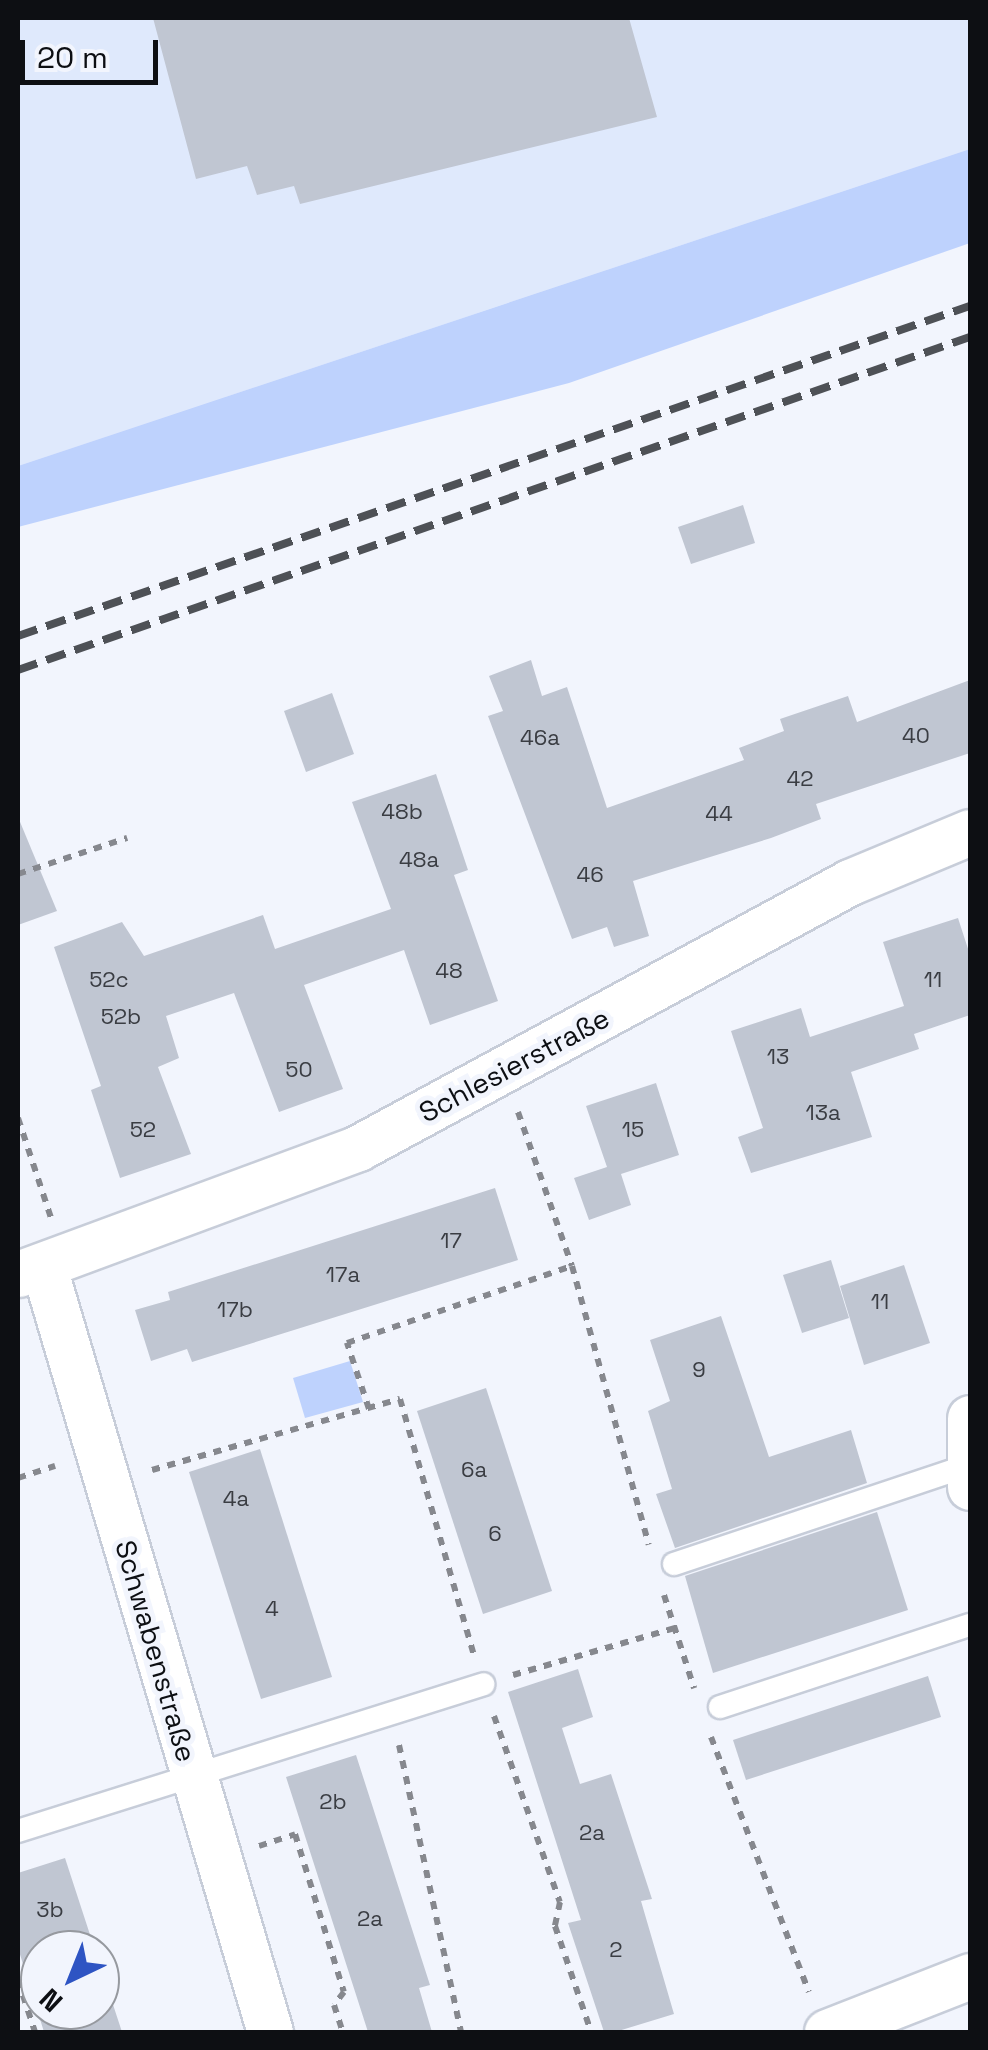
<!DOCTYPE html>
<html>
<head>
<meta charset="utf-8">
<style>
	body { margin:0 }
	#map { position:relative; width:988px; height:2050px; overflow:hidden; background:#f2f5fd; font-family:"Space Grotesk",sans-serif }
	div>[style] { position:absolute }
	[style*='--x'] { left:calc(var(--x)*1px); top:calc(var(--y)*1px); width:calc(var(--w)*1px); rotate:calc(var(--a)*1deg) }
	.built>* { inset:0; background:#dfe9fc }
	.green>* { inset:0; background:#bed2fd }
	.building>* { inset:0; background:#c0c6d2 }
	.path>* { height:6px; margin-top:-3px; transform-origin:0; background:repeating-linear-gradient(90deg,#86888e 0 8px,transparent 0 16px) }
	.roads { filter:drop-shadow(2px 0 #c7cdd9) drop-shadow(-2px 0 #c7cdd9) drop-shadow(0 2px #c7cdd9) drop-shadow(0 -2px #c7cdd9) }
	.lane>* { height:22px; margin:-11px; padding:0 11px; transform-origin:11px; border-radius:11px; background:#fff }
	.street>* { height:45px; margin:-22.5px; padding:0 22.5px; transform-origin:22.5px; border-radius:22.5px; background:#fff }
	.rail>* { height:8px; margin-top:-4px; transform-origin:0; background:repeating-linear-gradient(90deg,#4e5156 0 20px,transparent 0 30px) }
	span { translate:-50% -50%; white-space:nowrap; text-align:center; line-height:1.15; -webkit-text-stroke:10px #f2f5fd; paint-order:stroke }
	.number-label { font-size:22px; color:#3a3d43 }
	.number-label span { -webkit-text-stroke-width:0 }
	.street-label { font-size:28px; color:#0d0f13 }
	.frame { position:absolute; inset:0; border:20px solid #0d0f13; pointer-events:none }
	.north { position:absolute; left:20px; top:1930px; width:100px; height:100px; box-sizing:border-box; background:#f2f5fd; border:2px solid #96999f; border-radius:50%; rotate:223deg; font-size:28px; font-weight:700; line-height:40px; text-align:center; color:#0d0f13 }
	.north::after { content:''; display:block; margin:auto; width:35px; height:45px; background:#2e54c3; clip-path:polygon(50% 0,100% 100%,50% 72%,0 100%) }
	.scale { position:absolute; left:20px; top:40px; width:138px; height:45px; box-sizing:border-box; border:5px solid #0d0f13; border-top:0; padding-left:12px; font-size:30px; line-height:35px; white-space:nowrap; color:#0d0f13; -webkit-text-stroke:8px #f2f5fd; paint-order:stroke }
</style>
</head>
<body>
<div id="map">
	<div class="built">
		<i style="clip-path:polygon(18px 18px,970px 18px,970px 149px,18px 466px)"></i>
	</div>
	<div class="green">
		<i style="clip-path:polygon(970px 149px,970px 243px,569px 383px,18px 527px,18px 466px)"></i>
		<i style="clip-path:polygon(350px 1361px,363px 1402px,305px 1418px,293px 1378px)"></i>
	</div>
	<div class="building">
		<i style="clip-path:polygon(153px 18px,629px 18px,657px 117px,300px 204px,294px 186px,257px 195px,247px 166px,196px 179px)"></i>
		<i style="clip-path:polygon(743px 505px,755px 543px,691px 564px,678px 527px)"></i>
		<i style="clip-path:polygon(531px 660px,542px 696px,567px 687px,607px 808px,744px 760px,739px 748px,784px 731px,780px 719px,848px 696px,857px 722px,970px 680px,970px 753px,816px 804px,821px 819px,771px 838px,633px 881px,649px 936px,614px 947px,607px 927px,572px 939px,488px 716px,503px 711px,489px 676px)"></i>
		<i style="clip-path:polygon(332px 693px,354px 754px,306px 772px,284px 711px)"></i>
		<i style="clip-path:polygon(436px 774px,468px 870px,454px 875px,498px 1001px,430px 1025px,404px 950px,304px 985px,343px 1089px,279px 1112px,234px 993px,166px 1016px,179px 1058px,158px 1067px,191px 1154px,120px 1178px,91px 1090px,101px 1086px,54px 947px,122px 922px,144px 956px,263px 915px,275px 949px,391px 909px,352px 802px)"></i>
		<i style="clip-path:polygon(18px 817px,57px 911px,18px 925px)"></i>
		<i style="clip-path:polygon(958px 918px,970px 955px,970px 1015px,914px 1034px,919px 1049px,851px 1072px,872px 1137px,751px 1173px,738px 1137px,763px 1128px,731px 1031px,801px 1008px,810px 1037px,904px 1006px,883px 942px)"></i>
		<i style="clip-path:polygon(656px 1083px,679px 1155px,621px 1174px,631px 1205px,589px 1220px,574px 1178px,607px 1167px,586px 1106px)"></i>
		<i style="clip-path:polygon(495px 1188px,518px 1260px,192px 1362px,187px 1349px,151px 1361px,135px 1310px,170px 1300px,168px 1292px)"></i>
		<i style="clip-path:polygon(831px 1260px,849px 1318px,802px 1333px,783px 1275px)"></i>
		<i style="clip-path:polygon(904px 1265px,930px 1343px,864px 1365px,840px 1286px)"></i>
		<i style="clip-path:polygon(721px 1316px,769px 1457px,851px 1430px,867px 1483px,675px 1548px,656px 1494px,672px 1489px,648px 1411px,670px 1401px,650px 1340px)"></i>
		<i style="clip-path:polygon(486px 1388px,552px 1591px,483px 1614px,417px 1411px)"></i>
		<i style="clip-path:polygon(260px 1449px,332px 1677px,261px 1699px,189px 1472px)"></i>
		<i style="clip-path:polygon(877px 1512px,908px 1610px,713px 1673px,685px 1576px)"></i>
		<i style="clip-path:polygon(578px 1669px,593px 1717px,562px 1728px,580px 1784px,611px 1774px,652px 1899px,641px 1901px,674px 2014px,615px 2032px,604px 2032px,568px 1923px,581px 1920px,508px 1692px)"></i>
		<i style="clip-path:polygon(928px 1676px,941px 1717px,746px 1780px,733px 1740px)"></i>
		<i style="clip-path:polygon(356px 1755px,430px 1985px,419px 1988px,432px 2032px,368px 2032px,286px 1777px)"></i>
		<i style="clip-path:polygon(65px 1858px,95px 1950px,40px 1950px,40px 2010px,100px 2010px,100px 1965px,122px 2032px,44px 2032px,18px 1948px,18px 1873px)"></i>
	</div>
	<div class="path">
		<i style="--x:18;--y:874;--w:115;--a:-18.3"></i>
		<i style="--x:518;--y:1112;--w:163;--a:70.7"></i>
		<i style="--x:572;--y:1266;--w:289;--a:74.6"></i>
		<i style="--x:18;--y:1118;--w:105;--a:71.7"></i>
		<i style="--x:369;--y:1409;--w:70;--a:-108.4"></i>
		<i style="--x:347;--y:1343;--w:238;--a:-18.9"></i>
		<i style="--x:152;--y:1470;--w:258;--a:-16"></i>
		<i style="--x:400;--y:1399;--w:266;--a:73.9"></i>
		<i style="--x:18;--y:1478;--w:39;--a:-18"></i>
		<i style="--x:664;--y:1595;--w:98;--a:72.1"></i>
		<i style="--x:513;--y:1675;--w:169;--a:-16.2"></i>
		<i style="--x:494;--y:1716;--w:197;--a:70.5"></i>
		<i style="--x:560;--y:1902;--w:25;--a:102"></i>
		<i style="--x:555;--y:1926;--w:112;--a:71.2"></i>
		<i style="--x:711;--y:1737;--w:273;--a:69"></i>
		<i style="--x:399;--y:1745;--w:294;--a:77.8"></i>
		<i style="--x:259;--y:1846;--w:38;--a:-18"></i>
		<i style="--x:295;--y:1834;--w:165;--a:72.8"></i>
		<i style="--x:344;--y:1992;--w:16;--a:128"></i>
		<i style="--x:334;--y:2005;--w:28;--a:72"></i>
		<i style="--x:18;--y:1980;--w:55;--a:71.9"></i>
	</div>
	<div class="roads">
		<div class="lane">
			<i style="--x:674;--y:1564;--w:306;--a:-18.5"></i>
			<i style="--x:720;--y:1707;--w:263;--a:-18.2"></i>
			<i style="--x:18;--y:1831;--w:488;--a:-17.5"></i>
		</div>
		<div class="street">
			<i style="--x:44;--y:1268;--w:797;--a:73.52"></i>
			<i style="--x:18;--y:1274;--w:363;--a:-20.3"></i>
			<i style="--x:358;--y:1148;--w:559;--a:-28.4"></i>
			<i style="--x:850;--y:882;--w:130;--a:-22.6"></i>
			<i style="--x:970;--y:1418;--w:69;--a:90"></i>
			<i style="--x:827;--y:2032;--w:154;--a:-21.4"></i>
		</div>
	</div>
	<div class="rail">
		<i style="--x:18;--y:636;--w:1008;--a:-19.12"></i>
		<i style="--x:18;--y:670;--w:1009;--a:-19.28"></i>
	</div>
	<div class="number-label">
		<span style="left:916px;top:736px">40</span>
		<span style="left:540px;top:738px">46a</span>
		<span style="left:800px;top:779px">42</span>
		<span style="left:402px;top:812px">48b</span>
		<span style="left:719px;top:814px">44</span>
		<span style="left:419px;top:860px">48a</span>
		<span style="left:590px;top:875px">46</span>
		<span style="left:449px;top:971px">48</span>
		<span style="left:109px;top:980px">52c</span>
		<span style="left:933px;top:980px">11</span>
		<span style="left:121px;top:1017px">52b</span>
		<span style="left:778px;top:1057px">13</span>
		<span style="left:299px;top:1070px">50</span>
		<span style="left:823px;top:1113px">13a</span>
		<span style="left:143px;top:1130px">52</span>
		<span style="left:633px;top:1130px">15</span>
		<span style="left:451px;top:1241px">17</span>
		<span style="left:343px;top:1275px">17a</span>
		<span style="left:880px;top:1302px">11</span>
		<span style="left:235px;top:1310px">17b</span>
		<span style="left:699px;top:1370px">9</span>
		<span style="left:474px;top:1470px">6a</span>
		<span style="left:236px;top:1499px">4a</span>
		<span style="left:495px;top:1534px">6</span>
		<span style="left:272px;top:1609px">4</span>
		<span style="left:333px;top:1802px">2b</span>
		<span style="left:592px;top:1833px">2a</span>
		<span style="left:50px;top:1910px">3b</span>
		<span style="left:370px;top:1919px">2a</span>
		<span style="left:616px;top:1950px">2</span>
	</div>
	<div class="street-label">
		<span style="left:514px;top:1065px;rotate:-28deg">Schlesierstraße</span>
		<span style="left:156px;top:1651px;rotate:74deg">Schwabenstraße</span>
	</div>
	<div class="frame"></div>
	<div class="north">N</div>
	<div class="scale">20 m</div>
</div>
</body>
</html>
